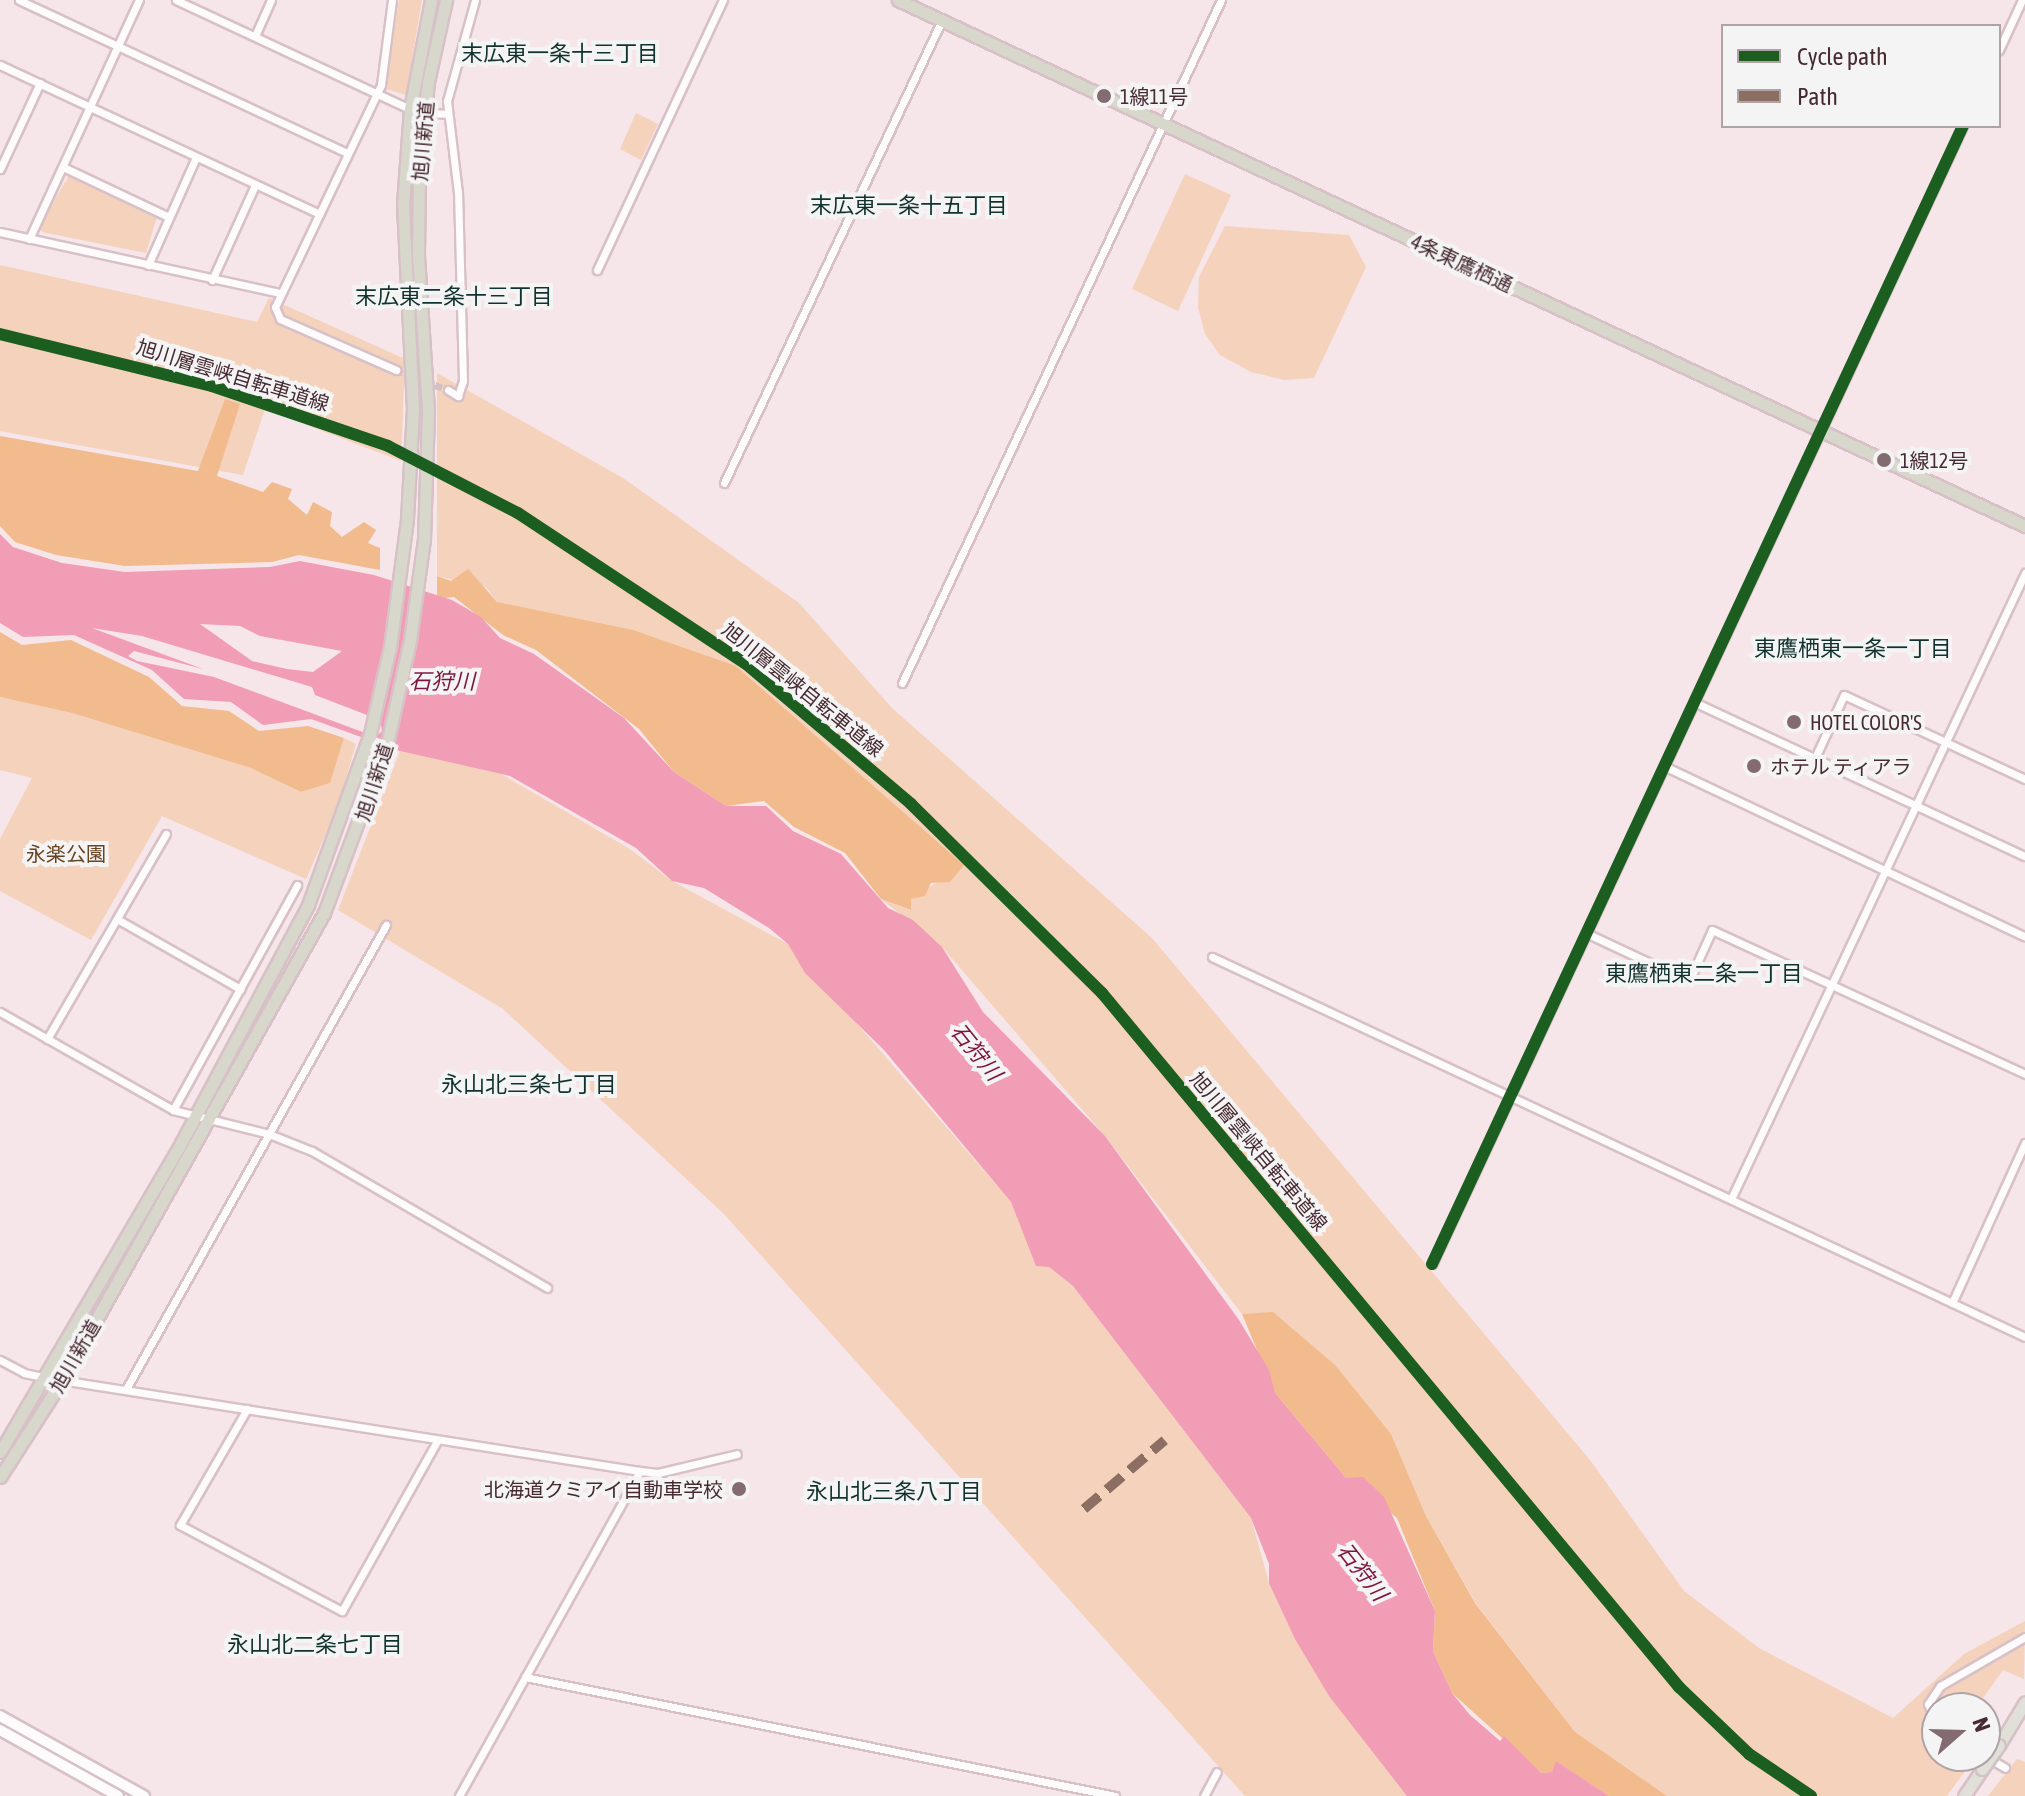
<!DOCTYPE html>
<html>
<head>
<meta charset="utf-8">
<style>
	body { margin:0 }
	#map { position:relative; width:2025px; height:1796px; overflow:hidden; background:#f6e5e9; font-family:"Asap Condensed","Noto Sans JP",sans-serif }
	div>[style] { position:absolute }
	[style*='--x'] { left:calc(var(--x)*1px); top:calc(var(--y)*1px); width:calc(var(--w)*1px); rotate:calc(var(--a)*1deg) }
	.green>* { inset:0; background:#f5d2bb }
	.forest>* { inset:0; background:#f2bb8d }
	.water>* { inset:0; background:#f29db6 }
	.minor-tunnel>* { height:7px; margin-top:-3.5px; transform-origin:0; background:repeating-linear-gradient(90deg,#d3c0c4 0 7px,transparent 0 10.5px) }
	.roads { filter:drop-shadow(2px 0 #d7c1c7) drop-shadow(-2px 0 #d7c1c7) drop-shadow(0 2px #d7c1c7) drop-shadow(0 -2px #d7c1c7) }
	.minor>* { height:7px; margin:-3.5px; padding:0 3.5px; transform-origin:3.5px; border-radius:3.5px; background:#fefbfc }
	.secondary>* { height:10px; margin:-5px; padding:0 5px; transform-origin:5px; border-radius:5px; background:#fefbfc }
	.primary>* { height:11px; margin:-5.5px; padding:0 5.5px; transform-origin:5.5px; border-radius:5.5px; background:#e1e0d8 }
	.trunk>* { height:11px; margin:-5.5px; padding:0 5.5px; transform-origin:5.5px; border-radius:5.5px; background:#d7d7cc }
	.bridges { filter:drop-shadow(2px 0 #d0c3c6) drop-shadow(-2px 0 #d0c3c6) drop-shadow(0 2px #d0c3c6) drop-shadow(0 -2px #d0c3c6) }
	.primary-bridge>* { height:11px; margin:-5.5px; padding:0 5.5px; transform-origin:5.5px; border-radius:5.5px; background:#e1e0d8 }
	.quiet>* { height:10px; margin-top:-5px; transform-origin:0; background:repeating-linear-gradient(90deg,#8d6e63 0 20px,transparent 0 30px) }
	.cycleway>* { height:12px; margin:-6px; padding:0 6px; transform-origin:6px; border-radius:6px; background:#1b5e20 }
	.dots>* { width:22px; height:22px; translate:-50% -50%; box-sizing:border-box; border:4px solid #f4f4f4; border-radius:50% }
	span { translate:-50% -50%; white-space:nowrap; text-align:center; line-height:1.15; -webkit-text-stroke:8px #f4f4f4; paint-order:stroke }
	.poi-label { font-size:20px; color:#472a32 }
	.left { translate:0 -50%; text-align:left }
	.right { translate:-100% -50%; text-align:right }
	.street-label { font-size:20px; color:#472a32 }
	.park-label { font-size:20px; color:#684422 }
	.neighbourhood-label { font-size:22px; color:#11322e }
	.water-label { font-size:22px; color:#7c153f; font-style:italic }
	.legend { position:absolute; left:1721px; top:24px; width:280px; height:104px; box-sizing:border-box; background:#f4f4f4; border:2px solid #afa3a6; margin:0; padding:10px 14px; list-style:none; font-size:24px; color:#472a32 }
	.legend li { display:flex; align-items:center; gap:16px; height:40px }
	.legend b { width:40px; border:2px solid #afa3a6 }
	.north { position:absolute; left:1921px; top:1692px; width:80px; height:80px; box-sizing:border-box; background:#f4f4f4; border:2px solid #afa3a6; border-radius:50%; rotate:70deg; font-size:22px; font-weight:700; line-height:32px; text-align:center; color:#472a32 }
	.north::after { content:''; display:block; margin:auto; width:28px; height:36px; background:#846b72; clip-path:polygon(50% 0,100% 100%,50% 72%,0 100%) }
</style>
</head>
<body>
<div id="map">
	<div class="green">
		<i style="clip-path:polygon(399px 0,422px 0,406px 95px,386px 89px)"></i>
		<i style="clip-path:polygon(636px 113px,658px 124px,641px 160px,620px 149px)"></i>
		<i style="clip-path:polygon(1185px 174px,1231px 195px,1178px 311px,1132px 289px)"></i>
		<i style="clip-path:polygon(69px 175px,157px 217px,146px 253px,42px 232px,40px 226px)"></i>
		<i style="clip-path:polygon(1225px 226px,1349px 235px,1366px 267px,1314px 378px,1284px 380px,1251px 372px,1220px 355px,1205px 334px,1198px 307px,1199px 277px)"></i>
		<i style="clip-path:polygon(0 265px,257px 322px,269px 298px,405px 359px,401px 461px,265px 409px,243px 475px,0 431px)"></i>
		<i style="clip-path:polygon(437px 373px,623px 478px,799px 603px,892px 708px,1152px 938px,1590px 1460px,1684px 1591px,1759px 1648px,1893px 1718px,1964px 1654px,2025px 1621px,2024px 1679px,2003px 1670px,1976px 1708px,1937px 1708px,1937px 1756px,1976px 1756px,1947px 1796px,1667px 1796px,1575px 1732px,1475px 1602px,1426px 1516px,1391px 1434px,1273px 1313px,1242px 1314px,1105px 1136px,942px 947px,881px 899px,910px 910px,911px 899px,964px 865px,736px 666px,524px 611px,497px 602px,486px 587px,437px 576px)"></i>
		<i style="clip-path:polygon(0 697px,72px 713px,251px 768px,301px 792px,330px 783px,344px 738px,356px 744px,337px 809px,306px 879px,162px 816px,91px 940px,0 891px,0 839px,32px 778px,0 770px)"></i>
		<i style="clip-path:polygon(400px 751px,501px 774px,630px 849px,672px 881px,788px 944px,1011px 1202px,1032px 1254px,1073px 1286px,1251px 1518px,1269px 1583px,1414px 1796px,1245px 1796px,723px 1213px,503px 1009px,338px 910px)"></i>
		<i style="clip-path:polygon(2017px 1759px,2025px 1762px,2025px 1796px,1988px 1796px)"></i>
	</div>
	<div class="forest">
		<i style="clip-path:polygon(225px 399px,240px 404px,217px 476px,263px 492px,272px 482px,292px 489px,288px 499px,307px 515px,313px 502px,332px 512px,330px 526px,342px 537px,364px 522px,376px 530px,368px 543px,380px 548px,380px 570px,299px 555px,272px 562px,125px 566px,56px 555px,15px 542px,0 526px,0 436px,198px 471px)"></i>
		<i style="clip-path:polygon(468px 569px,497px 602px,633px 630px,736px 666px,964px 865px,950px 882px,931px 883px,925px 896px,911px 899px,911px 910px,881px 899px,845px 853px,794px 827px,764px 801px,726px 806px,674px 772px,639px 729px,536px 650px,503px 635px,454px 597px,437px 599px,437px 576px,451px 581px)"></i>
		<i style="clip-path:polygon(0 632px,22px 645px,71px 640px,149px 677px,182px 706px,229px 711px,259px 731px,308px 726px,344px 738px,330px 783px,301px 792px,251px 768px,72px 713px,0 697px)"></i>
		<i style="clip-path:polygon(1273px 1312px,1335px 1365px,1391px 1434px,1426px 1516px,1475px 1603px,1575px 1732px,1667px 1796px,1609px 1796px,1557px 1762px,1552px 1772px,1541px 1773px,1452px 1693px,1433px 1651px,1435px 1611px,1397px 1518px,1346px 1478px,1275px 1393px,1242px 1314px)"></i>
	</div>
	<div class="water">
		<i style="clip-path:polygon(evenodd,0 534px,13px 547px,62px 563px,125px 572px,270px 567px,300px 561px,374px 575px,452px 600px,481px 617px,500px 638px,534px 654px,624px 718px,674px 772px,726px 806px,766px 806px,793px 831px,841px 854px,888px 908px,913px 920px,942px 947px,983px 1012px,1105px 1136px,1239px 1320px,1269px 1370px,1275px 1393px,1346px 1478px,1363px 1477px,1384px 1497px,1435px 1611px,1433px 1651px,1452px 1693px,1470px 1715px,1500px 1741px,1504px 1736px,1541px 1773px,1552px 1772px,1556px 1761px,1609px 1796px,1407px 1796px,1329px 1696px,1295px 1639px,1269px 1583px,1269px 1564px,1251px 1518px,1073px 1286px,1049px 1267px,1036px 1266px,1011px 1202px,884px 1050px,805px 973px,788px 944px,769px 928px,704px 888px,672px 881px,636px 848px,510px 776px,400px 751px,311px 719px,263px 725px,231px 702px,184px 699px,152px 670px,74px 635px,23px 637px,0 623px,0 534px,200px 624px,240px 626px,260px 636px,342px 651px,313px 672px,287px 669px,252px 661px,200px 624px,0 534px,92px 628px,142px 636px,312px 687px,315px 695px,380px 720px,382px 731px,376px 737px,214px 677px,137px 661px,128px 656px,134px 651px,203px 669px,92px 628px)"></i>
	</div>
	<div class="minor-tunnel">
		<i style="--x:396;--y:370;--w:56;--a:21"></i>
	</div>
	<div class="roads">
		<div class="minor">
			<i style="--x:19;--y:0;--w:360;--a:25"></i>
			<i style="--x:176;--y:0;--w:258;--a:25"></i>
			<i style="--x:392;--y:0;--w:86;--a:97.4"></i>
			<i style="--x:381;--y:85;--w:246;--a:115.5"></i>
			<i style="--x:275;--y:307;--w:13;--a:67"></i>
			<i style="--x:280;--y:319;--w:127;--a:23.7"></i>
			<i style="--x:255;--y:36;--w:39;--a:-66"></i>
			<i style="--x:1999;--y:50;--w:55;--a:-65.3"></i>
			<i style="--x:0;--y:65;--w:350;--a:25"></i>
			<i style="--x:424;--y:113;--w:24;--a:2"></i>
			<i style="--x:63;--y:167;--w:117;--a:25.3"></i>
			<i style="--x:0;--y:169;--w:95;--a:-65.1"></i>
			<i style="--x:0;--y:232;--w:286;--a:12.3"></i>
			<i style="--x:29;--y:239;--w:263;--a:-65.3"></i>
			<i style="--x:148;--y:265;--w:118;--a:-66"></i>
			<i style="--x:597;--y:270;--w:298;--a:-65"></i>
			<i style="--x:212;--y:280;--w:104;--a:-65.6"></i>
			<i style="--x:448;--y:390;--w:12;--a:31"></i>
			<i style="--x:458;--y:396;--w:16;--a:-72"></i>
			<i style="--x:463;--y:381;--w:188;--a:-91.5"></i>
			<i style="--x:458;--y:193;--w:93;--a:-96.8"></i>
			<i style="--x:447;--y:101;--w:105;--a:-74.5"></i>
			<i style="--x:724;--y:483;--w:512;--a:-64.79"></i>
			<i style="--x:902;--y:683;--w:754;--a:-64.96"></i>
			<i style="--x:1694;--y:702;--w:365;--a:25"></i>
			<i style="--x:1815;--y:758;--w:69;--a:-65.3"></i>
			<i style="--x:1844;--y:695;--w:200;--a:24.9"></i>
			<i style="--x:1664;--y:766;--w:399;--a:25.3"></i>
			<i style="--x:117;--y:919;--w:142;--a:29.6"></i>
			<i style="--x:1586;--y:933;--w:106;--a:25.1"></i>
			<i style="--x:1682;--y:978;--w:13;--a:-29"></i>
			<i style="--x:1693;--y:972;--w:46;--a:-65.7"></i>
			<i style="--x:1712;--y:930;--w:345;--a:24.7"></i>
			<i style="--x:1212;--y:957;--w:897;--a:25.05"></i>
			<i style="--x:0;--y:1012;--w:199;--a:29.5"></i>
			<i style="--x:173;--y:1110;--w:99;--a:14"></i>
			<i style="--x:269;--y:1134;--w:46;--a:21.6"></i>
			<i style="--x:312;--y:1151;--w:272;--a:30.2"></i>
			<i style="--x:47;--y:1039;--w:237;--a:-59.9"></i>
			<i style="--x:173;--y:1110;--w:257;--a:-61.1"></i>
			<i style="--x:1731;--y:1199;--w:692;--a:-64.84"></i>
			<i style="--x:1432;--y:1264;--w:1256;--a:-64.99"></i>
			<i style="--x:1952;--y:1303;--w:176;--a:-65.5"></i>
			<i style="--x:0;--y:1360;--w:27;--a:28"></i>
			<i style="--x:24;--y:1373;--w:25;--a:12"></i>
			<i style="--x:48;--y:1378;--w:599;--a:8.93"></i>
			<i style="--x:640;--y:1471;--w:18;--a:6"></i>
			<i style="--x:658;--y:1473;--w:81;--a:-13.5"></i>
			<i style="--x:126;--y:1389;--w:532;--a:-60.74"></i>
			<i style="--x:247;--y:1409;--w:134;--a:120"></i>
			<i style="--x:180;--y:1525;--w:183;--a:28"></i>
			<i style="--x:342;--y:1611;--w:195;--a:-60.8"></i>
			<i style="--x:525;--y:1677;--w:602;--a:11.4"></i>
			<i style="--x:1937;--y:1723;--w:21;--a:-115"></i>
			<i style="--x:1928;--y:1704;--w:22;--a:-56"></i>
			<i style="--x:1940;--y:1686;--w:98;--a:-30"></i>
			<i style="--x:1987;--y:1757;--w:21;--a:31"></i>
			<i style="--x:459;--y:1796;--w:372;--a:-60.9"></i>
			<i style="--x:1204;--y:1796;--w:27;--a:-62"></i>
		</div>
		<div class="secondary">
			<i style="--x:0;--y:1716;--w:165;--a:29.1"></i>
			<i style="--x:0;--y:1730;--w:135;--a:29.2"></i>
		</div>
		<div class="primary">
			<i style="--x:1999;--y:1745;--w:50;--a:-58.8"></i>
			<i style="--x:1964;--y:1796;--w:32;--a:-56"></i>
		</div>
		<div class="trunk">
			<i style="--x:898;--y:0;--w:1244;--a:25.02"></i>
			<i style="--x:0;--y:1452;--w:358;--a:-59.6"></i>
			<i style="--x:181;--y:1143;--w:270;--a:-61.9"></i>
			<i style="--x:308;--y:905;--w:182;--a:-70.1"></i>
			<i style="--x:370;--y:734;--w:89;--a:-77.1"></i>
			<i style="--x:390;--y:647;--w:129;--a:-82.4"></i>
			<i style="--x:407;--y:519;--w:110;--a:-86.9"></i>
			<i style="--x:413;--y:409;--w:205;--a:-92.8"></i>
			<i style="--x:403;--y:204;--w:95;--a:-85.8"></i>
			<i style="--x:410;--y:109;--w:111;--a:-79.1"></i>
			<i style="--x:0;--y:1477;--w:117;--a:-57.3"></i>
			<i style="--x:63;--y:1379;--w:534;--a:-60.75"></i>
			<i style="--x:324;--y:913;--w:180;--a:-69.6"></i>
			<i style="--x:387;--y:744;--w:107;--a:-77.5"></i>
			<i style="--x:410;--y:640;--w:102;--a:-82.1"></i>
			<i style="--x:424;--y:539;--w:129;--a:-88.2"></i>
			<i style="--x:428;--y:410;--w:156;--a:-93.7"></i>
			<i style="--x:418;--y:254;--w:84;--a:-89.3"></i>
			<i style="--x:419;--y:170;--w:88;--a:-84.2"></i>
			<i style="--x:428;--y:82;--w:84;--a:-77.6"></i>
		</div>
	</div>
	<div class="bridges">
		<div class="primary-bridge">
			<i style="--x:1982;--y:1769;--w:29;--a:-55"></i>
		</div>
	</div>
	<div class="quiet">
		<i style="--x:1084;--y:1509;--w:106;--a:-40.4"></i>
	</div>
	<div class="cycleway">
		<i style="--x:0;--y:334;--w:218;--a:13.8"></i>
		<i style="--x:212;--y:386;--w:186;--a:18.8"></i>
		<i style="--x:388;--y:446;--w:146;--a:27.3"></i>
		<i style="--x:518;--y:513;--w:272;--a:33.5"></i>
		<i style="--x:745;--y:663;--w:218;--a:40.3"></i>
		<i style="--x:911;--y:804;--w:269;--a:44.7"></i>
		<i style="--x:1102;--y:993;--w:903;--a:50.26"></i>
		<i style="--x:1679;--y:1687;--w:97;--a:43.7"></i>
		<i style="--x:1749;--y:1754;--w:75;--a:34.1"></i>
		<i style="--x:1432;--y:1264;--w:1256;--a:-64.99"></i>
	</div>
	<div class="dots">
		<i style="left:1104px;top:96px;background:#846b72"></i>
		<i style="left:1884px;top:460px;background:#846b72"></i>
		<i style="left:1794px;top:722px;background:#846b72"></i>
		<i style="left:1754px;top:766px;background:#846b72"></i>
		<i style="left:739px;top:1489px;background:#846b72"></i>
	</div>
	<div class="poi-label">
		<span class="left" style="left:1120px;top:96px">1線11号</span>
		<span class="left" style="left:1900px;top:460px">1線12号</span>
		<span class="left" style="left:1810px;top:722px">HOTEL COLOR'S</span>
		<span class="left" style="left:1770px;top:766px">ホテル ティアラ</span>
		<span class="right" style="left:723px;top:1489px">北海道クミアイ自動車学校</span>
	</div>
	<div class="street-label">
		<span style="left:423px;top:141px;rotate:-85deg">旭川新道</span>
		<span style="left:1462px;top:263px;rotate:25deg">4条東鷹栖通</span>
		<span style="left:233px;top:375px;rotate:17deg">旭川層雲峡自転車道線</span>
		<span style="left:803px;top:689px;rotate:39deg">旭川層雲峡自転車道線</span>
		<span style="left:374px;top:782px;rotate:-72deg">旭川新道</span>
		<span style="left:1259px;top:1151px;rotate:50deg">旭川層雲峡自転車道線</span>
		<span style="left:75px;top:1356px;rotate:-60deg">旭川新道</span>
	</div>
	<div class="park-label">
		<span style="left:66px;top:853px">永楽公園</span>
	</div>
	<div class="neighbourhood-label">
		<span style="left:560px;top:54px">末広東一条十三丁目</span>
		<span style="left:909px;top:206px">末広東一条十五丁目</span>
		<span style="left:454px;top:297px">末広東二条十三丁目</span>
		<span style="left:1853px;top:649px">東鷹栖東一条一丁目</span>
		<span style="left:1704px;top:974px">東鷹栖東二条一丁目</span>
		<span style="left:529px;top:1085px">永山北三条七丁目</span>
		<span style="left:894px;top:1492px">永山北三条八丁目</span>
		<span style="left:315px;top:1645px">永山北二条七丁目</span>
	</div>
	<div class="water-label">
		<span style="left:442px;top:682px">石狩川</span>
		<span style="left:976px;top:1052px;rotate:51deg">石狩川</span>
		<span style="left:1362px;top:1572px;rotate:52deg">石狩川</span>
	</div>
	<ul class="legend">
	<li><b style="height:10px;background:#1b5e20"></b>Cycle path</li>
	<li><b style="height:10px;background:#8d6e63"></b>Path</li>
	</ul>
	<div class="north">N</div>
</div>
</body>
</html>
